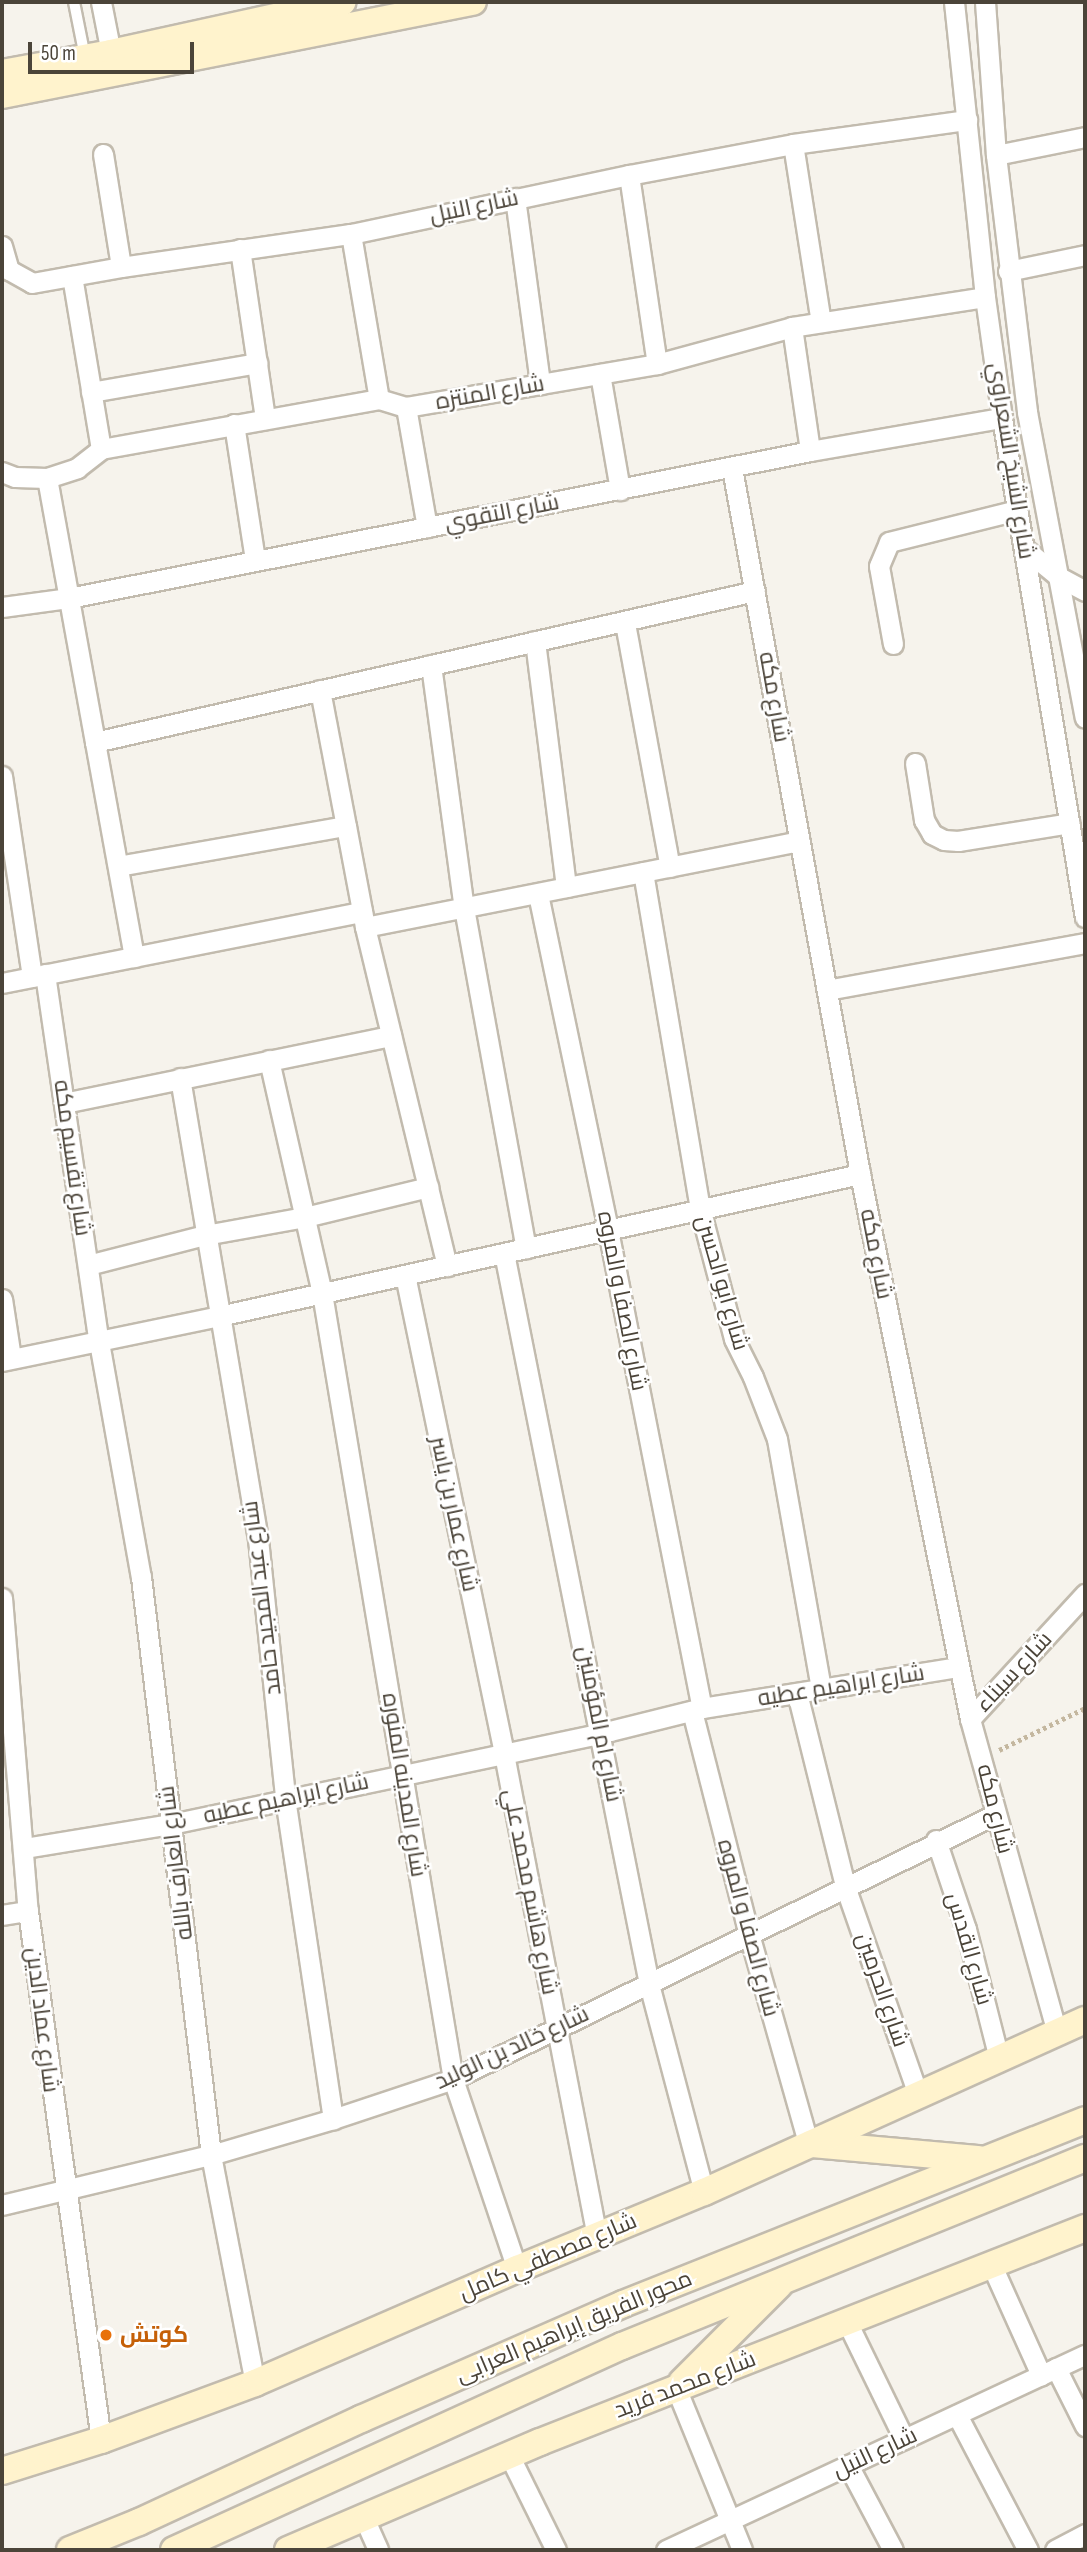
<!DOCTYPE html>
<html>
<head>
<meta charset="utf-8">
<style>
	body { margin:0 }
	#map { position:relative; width:1087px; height:2552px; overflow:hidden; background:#f6f3ec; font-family:"Sofia Sans Condensed",Cairo,sans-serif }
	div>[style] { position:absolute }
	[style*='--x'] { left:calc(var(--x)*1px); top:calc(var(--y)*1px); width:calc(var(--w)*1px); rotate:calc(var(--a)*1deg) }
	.path>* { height:4.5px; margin-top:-2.25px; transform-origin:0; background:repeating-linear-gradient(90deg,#c4b79f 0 3.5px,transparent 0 7px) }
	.roads { filter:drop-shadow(2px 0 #c2bbae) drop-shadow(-2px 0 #c2bbae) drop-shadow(0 2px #c2bbae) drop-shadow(0 -2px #c2bbae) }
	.lane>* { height:10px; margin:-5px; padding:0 5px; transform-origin:5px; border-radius:5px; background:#fff }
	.street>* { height:19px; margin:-9.5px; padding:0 9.5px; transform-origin:9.5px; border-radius:9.5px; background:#fff }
	.secondary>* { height:26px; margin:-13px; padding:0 13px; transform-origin:13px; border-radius:13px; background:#fff3cd }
	.dots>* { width:19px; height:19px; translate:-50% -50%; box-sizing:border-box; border:4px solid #fff; border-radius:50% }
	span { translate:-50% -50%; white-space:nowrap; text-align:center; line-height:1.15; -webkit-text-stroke:5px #fff; paint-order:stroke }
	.street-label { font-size:23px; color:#4b4439 }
	.food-label { font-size:23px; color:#c56008; font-weight:700 }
	.left { translate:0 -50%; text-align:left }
	.frame { position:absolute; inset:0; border:4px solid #4b4439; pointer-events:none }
	.scale { position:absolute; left:28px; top:42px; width:166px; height:32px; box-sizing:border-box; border:4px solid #4b4439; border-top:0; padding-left:9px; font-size:21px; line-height:24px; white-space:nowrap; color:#4b4439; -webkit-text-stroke:5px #fff; paint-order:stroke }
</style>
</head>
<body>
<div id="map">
	<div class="path">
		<i style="--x:999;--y:1750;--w:96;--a:-26"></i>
	</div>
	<div class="roads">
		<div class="lane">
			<i style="--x:74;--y:2;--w:56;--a:78.7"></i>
		</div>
		<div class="street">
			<i style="--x:101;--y:2;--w:52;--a:78.9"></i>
			<i style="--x:954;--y:2;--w:297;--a:84"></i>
			<i style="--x:985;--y:297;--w:122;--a:82"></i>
			<i style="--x:1002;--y:418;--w:506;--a:80.56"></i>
			<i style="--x:985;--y:2;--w:153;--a:85.9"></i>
			<i style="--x:996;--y:155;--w:259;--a:83.1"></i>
			<i style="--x:1027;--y:412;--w:311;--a:79.3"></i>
			<i style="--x:793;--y:144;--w:180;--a:81.1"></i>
			<i style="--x:103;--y:154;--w:114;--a:80.9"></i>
			<i style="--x:996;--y:155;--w:91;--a:-11.4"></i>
			<i style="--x:629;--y:175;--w:191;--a:81.6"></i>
			<i style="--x:515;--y:198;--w:188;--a:82.3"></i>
			<i style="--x:351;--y:234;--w:167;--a:80.4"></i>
			<i style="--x:2;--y:246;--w:25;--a:74"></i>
			<i style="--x:9;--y:270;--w:26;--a:29"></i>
			<i style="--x:32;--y:283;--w:90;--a:-10.2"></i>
			<i style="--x:121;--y:267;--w:232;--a:-8.2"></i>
			<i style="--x:351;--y:234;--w:284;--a:-12"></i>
			<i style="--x:629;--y:175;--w:167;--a:-10.7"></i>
			<i style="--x:793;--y:144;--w:176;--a:-7.9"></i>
			<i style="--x:240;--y:249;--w:172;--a:81.6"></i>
			<i style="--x:1008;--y:271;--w:79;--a:-11.7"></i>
			<i style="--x:72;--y:276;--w:175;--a:80.5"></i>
			<i style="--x:792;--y:327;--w:125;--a:81.7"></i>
			<i style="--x:600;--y:374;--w:118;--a:80.2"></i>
			<i style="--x:91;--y:392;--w:169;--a:-9.9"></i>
			<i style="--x:406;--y:407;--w:122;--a:80.1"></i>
			<i style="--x:234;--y:424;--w:138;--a:81.2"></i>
			<i style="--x:732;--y:468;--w:718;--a:79.72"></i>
			<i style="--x:860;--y:1174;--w:556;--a:78.59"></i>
			<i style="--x:970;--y:1719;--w:325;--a:74.5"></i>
			<i style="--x:2;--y:472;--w:14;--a:21"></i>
			<i style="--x:15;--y:477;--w:32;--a:2"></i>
			<i style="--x:47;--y:478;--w:32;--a:-18"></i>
			<i style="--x:77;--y:468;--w:31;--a:-38"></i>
			<i style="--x:101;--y:449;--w:282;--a:-10.2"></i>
			<i style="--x:379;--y:399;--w:28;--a:17"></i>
			<i style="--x:406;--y:407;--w:255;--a:-9.7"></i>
			<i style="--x:657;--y:364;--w:140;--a:-15.3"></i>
			<i style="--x:792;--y:327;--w:195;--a:-8.8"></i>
			<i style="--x:47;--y:478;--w:487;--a:79.7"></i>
			<i style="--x:1025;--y:549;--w:44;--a:39.5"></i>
			<i style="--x:1059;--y:577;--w:30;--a:28"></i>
			<i style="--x:2;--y:607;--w:68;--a:-7.7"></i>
			<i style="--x:69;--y:598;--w:755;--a:-11.22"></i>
			<i style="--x:810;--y:451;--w:195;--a:-9.8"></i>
			<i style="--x:625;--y:623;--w:248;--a:79.6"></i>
			<i style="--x:535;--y:641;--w:248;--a:82.8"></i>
			<i style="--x:893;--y:644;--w:79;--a:-100.2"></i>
			<i style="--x:879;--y:566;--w:26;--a:-67"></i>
			<i style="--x:889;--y:542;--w:132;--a:-14"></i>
			<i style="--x:431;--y:665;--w:245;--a:82.3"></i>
			<i style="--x:464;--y:908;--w:346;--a:79.7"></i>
			<i style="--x:320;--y:690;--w:138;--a:79.2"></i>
			<i style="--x:95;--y:742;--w:677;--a:-12.89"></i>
			<i style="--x:915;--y:763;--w:58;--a:81"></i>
			<i style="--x:924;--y:820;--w:16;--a:60"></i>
			<i style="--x:932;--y:834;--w:13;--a:27"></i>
			<i style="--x:944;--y:840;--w:14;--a:4"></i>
			<i style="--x:958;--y:841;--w:113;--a:-9.1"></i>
			<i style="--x:2;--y:776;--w:203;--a:81.5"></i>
			<i style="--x:118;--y:866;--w:231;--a:-10"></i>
			<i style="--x:346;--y:826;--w:103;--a:79.3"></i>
			<i style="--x:365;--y:927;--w:443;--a:-11.2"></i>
			<i style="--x:643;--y:872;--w:342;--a:80.4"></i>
			<i style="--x:700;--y:1209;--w:134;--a:75.3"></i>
			<i style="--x:734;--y:1339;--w:42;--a:63.4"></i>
			<i style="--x:753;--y:1377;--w:66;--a:68.8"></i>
			<i style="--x:777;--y:1439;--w:254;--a:80"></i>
			<i style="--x:538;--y:894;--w:343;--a:78.2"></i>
			<i style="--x:608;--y:1230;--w:487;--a:78.9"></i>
			<i style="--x:365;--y:927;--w:349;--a:76.4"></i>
			<i style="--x:45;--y:974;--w:372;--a:81.7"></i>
			<i style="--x:99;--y:1342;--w:239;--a:79.9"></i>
			<i style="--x:141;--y:1577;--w:582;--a:83.09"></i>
			<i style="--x:211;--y:2155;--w:232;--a:79.1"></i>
			<i style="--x:2;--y:983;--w:367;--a:-11.2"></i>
			<i style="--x:827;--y:990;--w:262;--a:-10.3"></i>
			<i style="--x:269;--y:1060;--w:239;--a:77.2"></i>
			<i style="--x:322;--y:1293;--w:797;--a:80.54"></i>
			<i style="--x:453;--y:2079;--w:200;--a:71.4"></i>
			<i style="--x:180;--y:1078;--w:468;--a:80.4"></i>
			<i style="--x:258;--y:1539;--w:260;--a:84"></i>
			<i style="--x:285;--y:1798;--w:325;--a:81.5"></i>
			<i style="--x:64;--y:1103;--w:334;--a:-11.6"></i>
			<i style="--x:504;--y:1253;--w:745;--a:78.78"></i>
			<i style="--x:649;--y:1984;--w:215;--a:75.2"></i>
			<i style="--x:88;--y:1265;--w:121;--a:-14.4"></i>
			<i style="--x:205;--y:1235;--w:102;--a:-10.2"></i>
			<i style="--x:305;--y:1217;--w:127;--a:-13.7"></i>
			<i style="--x:405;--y:1275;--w:489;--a:78.3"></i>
			<i style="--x:504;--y:1754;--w:491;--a:79.1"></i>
			<i style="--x:2;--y:1299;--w:60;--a:81.3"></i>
			<i style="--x:2;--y:1361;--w:222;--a:-11.7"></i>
			<i style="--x:219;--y:1316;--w:657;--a:-12.49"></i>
			<i style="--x:2;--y:1598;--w:314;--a:85.3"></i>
			<i style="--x:28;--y:1911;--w:534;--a:82.14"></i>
			<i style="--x:797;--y:1693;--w:199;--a:76"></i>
			<i style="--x:845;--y:1886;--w:220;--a:70.7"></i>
			<i style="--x:692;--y:1711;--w:230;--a:75.7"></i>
			<i style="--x:749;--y:1934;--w:217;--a:74.2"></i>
			<i style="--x:970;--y:1719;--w:170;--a:-47.4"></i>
			<i style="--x:936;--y:1840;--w:94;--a:71.4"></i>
			<i style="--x:966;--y:1929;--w:133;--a:75.7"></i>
			<i style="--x:24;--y:1848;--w:149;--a:-9.3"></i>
			<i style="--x:171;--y:1824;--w:441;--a:-11.9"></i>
			<i style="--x:602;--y:1733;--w:103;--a:-14"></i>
			<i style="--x:702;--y:1708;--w:260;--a:-9.1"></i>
			<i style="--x:2;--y:1915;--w:26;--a:-9"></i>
			<i style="--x:2;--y:2205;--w:215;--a:-13.5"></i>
			<i style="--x:211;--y:2155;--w:127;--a:-16.4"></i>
			<i style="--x:333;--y:2119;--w:126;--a:-18.4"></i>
			<i style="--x:453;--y:2079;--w:602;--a:-26.01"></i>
			<i style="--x:992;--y:2266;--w:120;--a:65.8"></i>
			<i style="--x:847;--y:2322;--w:130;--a:64"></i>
			<i style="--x:1056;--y:2368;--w:65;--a:63.4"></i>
			<i style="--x:676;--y:2388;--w:175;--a:67.8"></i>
			<i style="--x:957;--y:2415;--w:153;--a:62.3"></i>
			<i style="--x:509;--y:2455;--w:106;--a:63.7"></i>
			<i style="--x:848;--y:2465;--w:96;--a:62.1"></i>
			<i style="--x:364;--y:2518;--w:35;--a:66"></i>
			<i style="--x:666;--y:2550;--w:462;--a:-25"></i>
			<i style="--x:1055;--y:2550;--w:34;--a:-28"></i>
		</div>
		<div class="secondary">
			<i style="--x:2;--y:73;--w:111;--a:-10.4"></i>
			<i style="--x:111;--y:53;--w:237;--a:-12.4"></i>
			<i style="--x:2;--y:95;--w:480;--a:-11.2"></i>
			<i style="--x:811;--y:2144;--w:168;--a:5.1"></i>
			<i style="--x:682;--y:2382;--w:137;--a:-45"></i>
			<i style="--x:2;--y:2471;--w:104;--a:-17.4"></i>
			<i style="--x:101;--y:2440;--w:164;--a:-20.3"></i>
			<i style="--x:255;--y:2383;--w:286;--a:-23.5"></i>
			<i style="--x:517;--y:2269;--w:202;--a:-22.4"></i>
			<i style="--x:704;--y:2192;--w:418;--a:-24.3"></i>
			<i style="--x:70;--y:2550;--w:74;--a:-22.1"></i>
			<i style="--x:139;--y:2522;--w:245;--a:-24.9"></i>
			<i style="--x:361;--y:2419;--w:286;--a:-23.7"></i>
			<i style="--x:623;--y:2304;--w:497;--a:-21.7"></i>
			<i style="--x:174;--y:2550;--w:492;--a:-24.5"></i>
			<i style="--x:622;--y:2346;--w:500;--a:-22.1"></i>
			<i style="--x:288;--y:2550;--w:274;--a:-23.2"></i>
			<i style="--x:540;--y:2442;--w:586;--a:-21.44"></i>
		</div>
	</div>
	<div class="dots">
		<i style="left:106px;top:2335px;background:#e8710a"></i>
	</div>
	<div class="street-label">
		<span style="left:474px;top:207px;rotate:-12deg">شارع النيل</span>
		<span style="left:490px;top:393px;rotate:-10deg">شارع المنتزه</span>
		<span style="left:1011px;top:461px;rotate:81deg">شارع الشيخ الشعراوي</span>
		<span style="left:502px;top:513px;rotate:-11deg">شارع التقوي</span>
		<span style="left:774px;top:697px;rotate:80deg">شارع مكه</span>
		<span style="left:72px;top:1158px;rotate:82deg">شارع تقسيم مكه</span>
		<span style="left:876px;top:1254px;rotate:79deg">شارع مكه</span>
		<span style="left:722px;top:1283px;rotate:74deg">شارع ابو الحسن</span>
		<span style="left:622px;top:1301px;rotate:79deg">شارع الصفا و المروه</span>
		<span style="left:454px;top:1514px;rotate:78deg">شارع عمار بن ياسر</span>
		<span style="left:262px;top:1598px;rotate:-97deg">شارع عبد المجيد حامد</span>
		<span style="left:1014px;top:1672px;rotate:-47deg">شارع سيناء</span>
		<span style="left:841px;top:1686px;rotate:-9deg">شارع ابراهيم عطيه</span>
		<span style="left:599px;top:1724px;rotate:79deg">شارع ام المؤمنين</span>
		<span style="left:404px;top:1785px;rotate:81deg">شارع المدينه المنوره</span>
		<span style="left:286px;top:1799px;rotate:-12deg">شارع ابراهيم عطيه</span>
		<span style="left:995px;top:1809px;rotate:76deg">شارع مكه</span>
		<span style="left:176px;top:1863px;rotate:-97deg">شارع العارف بالله</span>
		<span style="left:530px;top:1892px;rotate:79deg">شارع هاشم محمد علي</span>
		<span style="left:748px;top:1928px;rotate:75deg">شارع الصفا و المروه</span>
		<span style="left:969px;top:1949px;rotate:74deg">شارع القدس</span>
		<span style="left:882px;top:1990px;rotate:71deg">شارع الحرمين</span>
		<span style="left:42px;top:2020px;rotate:83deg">شارع عماد الدين</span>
		<span style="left:512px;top:2048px;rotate:-25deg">شارع خالد بن الوليد</span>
		<span style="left:548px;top:2257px;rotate:-23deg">شارع مصطفي كامل</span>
		<span style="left:574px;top:2327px;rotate:-23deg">محور الفريق إبراهيم العرابى</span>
		<span style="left:685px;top:2385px;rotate:-21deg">شارع محمد فريد</span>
		<span style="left:875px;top:2453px;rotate:-25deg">شارع النيل</span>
	</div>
	<div class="food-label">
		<span class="left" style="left:120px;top:2335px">كوتش</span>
	</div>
	<div class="frame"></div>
	<div class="scale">50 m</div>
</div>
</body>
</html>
